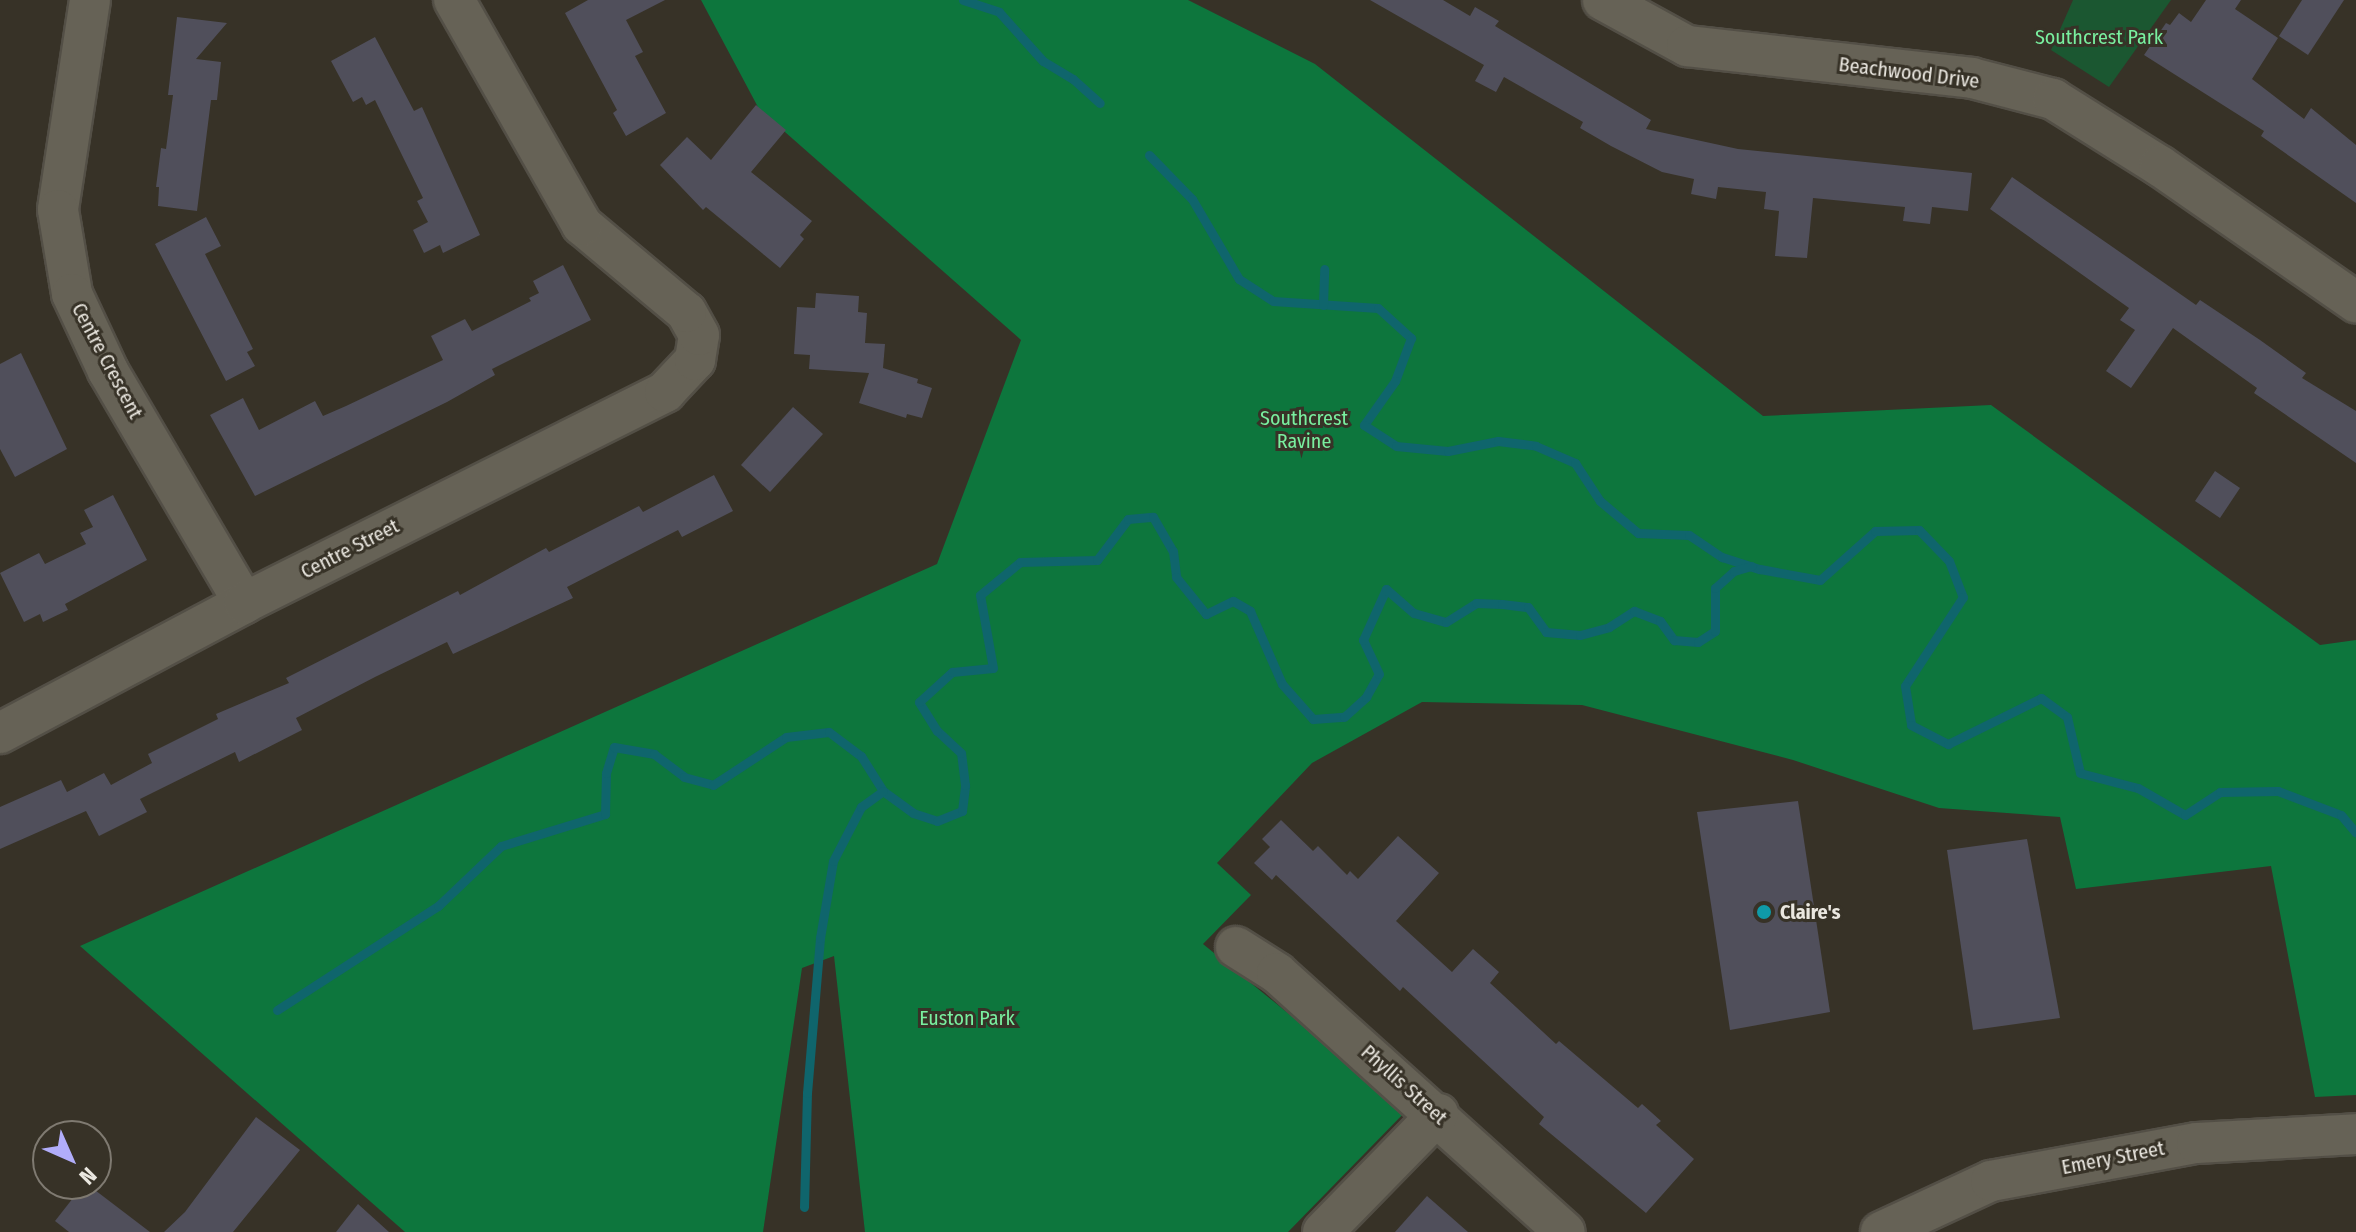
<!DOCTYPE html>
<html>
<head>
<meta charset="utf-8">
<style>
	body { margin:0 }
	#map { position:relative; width:2356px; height:1232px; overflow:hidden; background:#373227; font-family:"Fira Sans Condensed",sans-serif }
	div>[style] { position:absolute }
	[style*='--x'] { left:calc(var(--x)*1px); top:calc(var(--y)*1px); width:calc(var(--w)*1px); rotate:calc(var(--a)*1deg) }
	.green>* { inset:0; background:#1b5731 }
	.forest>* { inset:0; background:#0d763d }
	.stream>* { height:9px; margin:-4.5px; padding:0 4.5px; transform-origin:4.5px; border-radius:4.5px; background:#0f656c }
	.building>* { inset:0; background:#504f5b }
	.roads { filter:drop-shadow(2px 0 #534f46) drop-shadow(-2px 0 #534f46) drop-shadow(0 2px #534f46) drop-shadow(0 -2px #534f46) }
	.minor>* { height:40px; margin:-20px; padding:0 20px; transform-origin:20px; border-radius:20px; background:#666256 }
	.dots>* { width:22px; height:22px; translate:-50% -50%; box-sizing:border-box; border:4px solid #373227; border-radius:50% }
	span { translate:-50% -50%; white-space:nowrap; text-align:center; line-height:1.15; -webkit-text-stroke:6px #373227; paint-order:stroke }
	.park-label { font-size:20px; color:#79ef9f }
	.street-label { font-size:20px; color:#eae7e0 }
	.poi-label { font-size:20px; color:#eae7e0; font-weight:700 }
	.left { translate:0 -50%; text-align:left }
	.north { position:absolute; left:32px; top:1120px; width:80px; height:80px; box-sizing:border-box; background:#373227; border:2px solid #7f7a71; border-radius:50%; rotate:135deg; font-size:22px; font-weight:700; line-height:32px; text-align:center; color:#eae7e0 }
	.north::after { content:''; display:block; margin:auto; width:28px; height:36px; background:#b1adfa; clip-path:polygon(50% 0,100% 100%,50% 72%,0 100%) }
</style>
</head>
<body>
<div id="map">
	<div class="green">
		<i style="clip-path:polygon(2073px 0,2171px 0,2109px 87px,2051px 50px)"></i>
	</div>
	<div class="forest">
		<i style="clip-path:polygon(701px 0,1188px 0,1315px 64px,1763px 416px,1991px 405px,2320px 645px,2356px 640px,2356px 1095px,2315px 1097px,2271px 866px,2076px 889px,2060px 817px,1939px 808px,1793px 760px,1582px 705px,1422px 702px,1312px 763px,1217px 863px,1251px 895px,1203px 944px,1407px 1110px,1288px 1232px,865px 1232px,834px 956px,802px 968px,763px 1232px,405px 1232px,80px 946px,937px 564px,1021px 340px,759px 109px)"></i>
	</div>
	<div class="stream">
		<i style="--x:963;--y:0;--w:38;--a:18"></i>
		<i style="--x:999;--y:12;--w:66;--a:48.1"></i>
		<i style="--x:1043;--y:61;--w:35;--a:31"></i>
		<i style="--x:1073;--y:79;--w:36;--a:42"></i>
		<i style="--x:1149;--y:155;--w:62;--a:45.7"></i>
		<i style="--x:1192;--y:199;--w:93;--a:59.6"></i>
		<i style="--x:1239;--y:279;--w:40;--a:32.9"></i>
		<i style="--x:1273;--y:301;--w:105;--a:3.8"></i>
		<i style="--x:1378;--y:308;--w:45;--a:42.3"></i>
		<i style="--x:1411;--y:338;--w:46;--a:110.4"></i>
		<i style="--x:1395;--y:381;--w:54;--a:125.2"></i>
		<i style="--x:1364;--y:425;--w:38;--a:33"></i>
		<i style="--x:1396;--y:446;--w:52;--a:5.5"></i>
		<i style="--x:1448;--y:451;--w:51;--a:-11.3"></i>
		<i style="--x:1498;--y:441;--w:38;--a:7"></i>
		<i style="--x:1536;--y:446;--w:43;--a:23.6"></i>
		<i style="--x:1575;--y:463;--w:45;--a:56.7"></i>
		<i style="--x:1600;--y:501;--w:50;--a:40.1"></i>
		<i style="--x:1638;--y:533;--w:51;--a:2.2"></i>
		<i style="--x:1689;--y:535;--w:40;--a:34"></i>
		<i style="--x:1722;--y:557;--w:40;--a:18"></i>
		<i style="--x:1760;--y:569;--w:61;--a:10.4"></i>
		<i style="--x:1820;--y:580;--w:74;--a:-41.7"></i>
		<i style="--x:1875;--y:531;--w:44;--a:-1.3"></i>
		<i style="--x:1919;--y:530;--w:43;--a:45.9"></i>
		<i style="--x:1949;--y:561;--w:39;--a:69"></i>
		<i style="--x:1963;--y:597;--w:106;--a:123.1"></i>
		<i style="--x:1905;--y:686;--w:39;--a:81"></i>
		<i style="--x:1911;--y:725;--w:42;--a:27.2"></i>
		<i style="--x:1948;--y:744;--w:104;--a:-26.3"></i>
		<i style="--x:2041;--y:698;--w:32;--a:36"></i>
		<i style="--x:2067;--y:717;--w:57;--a:76.9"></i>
		<i style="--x:2080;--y:773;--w:60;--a:14.5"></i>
		<i style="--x:2138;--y:788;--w:54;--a:29.9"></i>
		<i style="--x:2185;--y:815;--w:42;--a:-33.3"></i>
		<i style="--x:2220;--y:792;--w:58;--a:-1"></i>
		<i style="--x:2278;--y:791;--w:67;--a:20.9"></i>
		<i style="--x:2341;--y:815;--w:23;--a:50"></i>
		<i style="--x:1323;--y:305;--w:36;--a:-88"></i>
		<i style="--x:277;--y:1010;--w:192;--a:-32.9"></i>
		<i style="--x:438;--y:906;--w:87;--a:-43.6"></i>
		<i style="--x:501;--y:846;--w:109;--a:-17.1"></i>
		<i style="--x:605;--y:814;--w:41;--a:-88.6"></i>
		<i style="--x:606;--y:773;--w:27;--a:-73"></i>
		<i style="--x:614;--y:747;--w:41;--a:9.9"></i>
		<i style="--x:654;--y:754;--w:38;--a:37"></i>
		<i style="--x:684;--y:777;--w:30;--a:15"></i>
		<i style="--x:713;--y:785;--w:87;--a:-33.3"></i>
		<i style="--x:786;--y:737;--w:43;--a:-6.6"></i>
		<i style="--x:829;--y:732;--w:40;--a:37"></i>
		<i style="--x:861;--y:756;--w:41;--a:57.8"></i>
		<i style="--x:883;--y:791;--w:37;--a:36"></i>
		<i style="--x:913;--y:813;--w:25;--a:18"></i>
		<i style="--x:937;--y:821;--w:27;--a:-22"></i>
		<i style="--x:962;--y:811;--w:26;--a:-83"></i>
		<i style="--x:965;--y:785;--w:32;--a:-97"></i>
		<i style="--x:961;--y:753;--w:33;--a:-137"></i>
		<i style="--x:937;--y:731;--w:34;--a:-122"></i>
		<i style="--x:919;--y:702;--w:45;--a:-42.3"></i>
		<i style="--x:952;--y:672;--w:41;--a:-5.6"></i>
		<i style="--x:993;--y:668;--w:74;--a:-100.1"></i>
		<i style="--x:980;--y:595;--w:52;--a:-39.5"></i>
		<i style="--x:1020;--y:562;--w:77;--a:-1.5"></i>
		<i style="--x:1097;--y:560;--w:51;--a:-52.9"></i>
		<i style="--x:1128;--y:519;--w:25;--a:-5"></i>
		<i style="--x:1153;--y:517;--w:39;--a:60"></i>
		<i style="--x:1173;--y:551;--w:26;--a:83"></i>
		<i style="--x:1176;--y:577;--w:48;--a:51"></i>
		<i style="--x:1206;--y:614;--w:30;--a:-26"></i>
		<i style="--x:1233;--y:601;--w:20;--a:30"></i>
		<i style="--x:1250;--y:611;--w:80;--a:66.3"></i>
		<i style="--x:1282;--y:684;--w:47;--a:48.5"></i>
		<i style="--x:1313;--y:719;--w:31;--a:-4"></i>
		<i style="--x:1344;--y:717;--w:30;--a:-42"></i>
		<i style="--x:1366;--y:697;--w:26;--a:-61"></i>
		<i style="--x:1379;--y:674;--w:38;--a:-115"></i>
		<i style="--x:1363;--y:640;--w:56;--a:-65.7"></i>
		<i style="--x:1386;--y:589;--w:37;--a:41"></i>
		<i style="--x:1414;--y:613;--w:33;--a:16"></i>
		<i style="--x:1446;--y:622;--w:36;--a:-32"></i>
		<i style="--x:1476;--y:603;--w:26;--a:2"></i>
		<i style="--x:1502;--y:604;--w:26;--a:7"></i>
		<i style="--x:1528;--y:607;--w:31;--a:54"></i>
		<i style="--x:1546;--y:632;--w:34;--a:5"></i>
		<i style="--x:1580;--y:635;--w:30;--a:-15"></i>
		<i style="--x:1609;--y:627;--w:30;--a:-33"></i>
		<i style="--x:1634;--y:611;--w:28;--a:21"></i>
		<i style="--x:1660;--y:621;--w:24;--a:54"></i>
		<i style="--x:1674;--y:640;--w:24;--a:5"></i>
		<i style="--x:1698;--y:642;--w:20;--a:-33"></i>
		<i style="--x:1715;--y:631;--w:43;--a:-90"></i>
		<i style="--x:1715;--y:588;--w:25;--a:-42"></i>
		<i style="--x:1734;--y:571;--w:18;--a:-16"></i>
		<i style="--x:804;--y:1207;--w:114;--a:-88.5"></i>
		<i style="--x:807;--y:1093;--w:156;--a:-85.2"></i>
		<i style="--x:820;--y:938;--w:78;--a:-80.4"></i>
		<i style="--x:833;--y:861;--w:61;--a:-62.6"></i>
		<i style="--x:861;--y:807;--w:27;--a:-36"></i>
	</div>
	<div class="building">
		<i style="clip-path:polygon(588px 0,665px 0,626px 20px,643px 52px,635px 56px,666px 113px,626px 136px,613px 113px,617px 110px,565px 13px)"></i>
		<i style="clip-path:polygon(1370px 0,1443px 0,1470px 16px,1475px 7px,1499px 21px,1495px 26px,1651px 120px,1646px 129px,1738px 149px,1972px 173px,1968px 211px,1932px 207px,1930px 224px,1903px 221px,1905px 207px,1813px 198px,1807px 258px,1775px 256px,1779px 211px,1764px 209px,1766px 192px,1718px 187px,1716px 199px,1691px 194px,1694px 179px,1662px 172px,1611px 146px,1580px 128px,1583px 122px,1504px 77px,1496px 92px,1475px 81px,1484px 65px)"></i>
		<i style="clip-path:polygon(2206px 0,2241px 0,2235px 9px,2278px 38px,2252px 79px,2304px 119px,2311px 108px,2356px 145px,2356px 203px,2261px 136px,2264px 131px,2144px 55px,2166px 23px,2170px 25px,2179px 13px,2191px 22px)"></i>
		<i style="clip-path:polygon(2302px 0,2344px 0,2308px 55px,2279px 36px)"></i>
		<i style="clip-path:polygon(177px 17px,227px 23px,196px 59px,221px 62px,217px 100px,211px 100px,197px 211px,158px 206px,159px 187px,156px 187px,161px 148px,166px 149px,173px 95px,168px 95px)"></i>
		<i style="clip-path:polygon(375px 37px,414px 111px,422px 107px,480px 235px,443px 253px,440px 245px,424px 253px,413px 230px,428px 222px,417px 201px,423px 198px,375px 100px,366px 105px,362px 97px,353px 102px,331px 61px)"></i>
		<i style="clip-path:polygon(756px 105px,786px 130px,751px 172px,812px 221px,800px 235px,804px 239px,780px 268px,706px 207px,703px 210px,660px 165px,687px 137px,711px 160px)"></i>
		<i style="clip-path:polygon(2012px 177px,2196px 305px,2200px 300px,2260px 340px,2306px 373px,2302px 378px,2356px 411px,2356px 463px,2254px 393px,2257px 388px,2173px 328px,2131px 388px,2106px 371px,2135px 330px,2120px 320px,2129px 308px,1990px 209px)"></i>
		<i style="clip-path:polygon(206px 217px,221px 246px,205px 254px,253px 349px,247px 352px,255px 366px,226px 381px,155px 244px)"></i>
		<i style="clip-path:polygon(563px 265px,591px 320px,492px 369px,495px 375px,447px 402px,255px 496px,210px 415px,243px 398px,259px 430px,315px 401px,323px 416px,346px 406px,443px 360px,431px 336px,465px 319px,472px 331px,531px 301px,529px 298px,539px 293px,533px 281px)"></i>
		<i style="clip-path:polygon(816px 293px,859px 296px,858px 312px,867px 313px,865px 343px,885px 344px,883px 368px,918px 379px,917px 383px,932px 388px,922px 418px,907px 414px,906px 418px,859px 403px,869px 373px,809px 369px,810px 355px,794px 354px,797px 307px,815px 308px)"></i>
		<i style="clip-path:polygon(21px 353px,67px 449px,15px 477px,0 449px,0 364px)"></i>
		<i style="clip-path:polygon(793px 407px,823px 434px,770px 492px,741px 465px)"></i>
		<i style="clip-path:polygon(2215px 471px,2240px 488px,2220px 518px,2195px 501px)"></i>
		<i style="clip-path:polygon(714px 475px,733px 511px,682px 537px,678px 530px,567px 587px,573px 598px,453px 654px,447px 642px,375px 677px,296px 718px,302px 730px,239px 762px,235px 752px,140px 799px,147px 812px,99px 836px,86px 811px,0 849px,0 807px,61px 780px,67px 792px,104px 773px,111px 785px,152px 763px,148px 754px,218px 719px,216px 714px,289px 683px,286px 678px,458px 591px,460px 595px,546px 548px,549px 552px,639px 506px,643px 512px)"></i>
		<i style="clip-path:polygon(113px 495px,147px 560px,65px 604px,68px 610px,43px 622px,40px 614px,24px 622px,0 573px,39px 553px,45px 564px,86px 544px,80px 533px,93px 527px,84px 510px)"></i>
		<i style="clip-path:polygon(1798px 801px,1830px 1012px,1730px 1030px,1697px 812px)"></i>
		<i style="clip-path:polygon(1281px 820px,1313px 851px,1318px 846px,1347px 875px,1350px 871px,1358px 879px,1398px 836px,1439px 873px,1396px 921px,1452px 972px,1473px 949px,1499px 972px,1490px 983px,1556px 1044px,1559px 1041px,1638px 1108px,1642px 1104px,1661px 1121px,1656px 1125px,1694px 1159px,1646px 1213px,1539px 1124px,1544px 1117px,1403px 987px,1400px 991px,1276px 875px,1272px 880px,1254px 863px,1270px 847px,1262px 839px)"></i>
		<i style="clip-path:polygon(2027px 839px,2060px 1018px,1973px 1030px,1947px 850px)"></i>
		<i style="clip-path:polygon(256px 1117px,300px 1150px,233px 1232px,164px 1232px,185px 1212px)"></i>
		<i style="clip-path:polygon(84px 1184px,87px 1184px,150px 1232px,69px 1232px,55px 1221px)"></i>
		<i style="clip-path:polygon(1427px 1196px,1468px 1232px,1395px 1232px)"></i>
		<i style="clip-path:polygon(358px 1204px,389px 1232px,336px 1232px)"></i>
	</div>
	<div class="roads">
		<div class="minor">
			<i style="--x:90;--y:0;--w:212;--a:98.7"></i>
			<i style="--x:58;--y:210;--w:85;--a:80.5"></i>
			<i style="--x:72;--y:294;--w:85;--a:64.9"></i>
			<i style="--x:108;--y:371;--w:269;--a:59.6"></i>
			<i style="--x:1603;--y:0;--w:96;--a:28.7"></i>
			<i style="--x:1687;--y:46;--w:287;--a:6.4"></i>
			<i style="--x:1972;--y:78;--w:84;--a:14.5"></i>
			<i style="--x:2053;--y:99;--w:126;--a:32.1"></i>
			<i style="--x:2160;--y:166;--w:239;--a:34.8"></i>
			<i style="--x:0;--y:733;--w:276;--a:-28"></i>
			<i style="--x:244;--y:603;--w:471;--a:-26.6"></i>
			<i style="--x:665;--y:392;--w:44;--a:-46.8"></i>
			<i style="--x:695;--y:360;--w:25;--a:-81"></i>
			<i style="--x:699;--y:335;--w:26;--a:-119"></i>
			<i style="--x:686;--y:312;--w:136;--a:-140.1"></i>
			<i style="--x:582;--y:225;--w:259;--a:-119.6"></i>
			<i style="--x:1236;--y:947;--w:49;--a:32.4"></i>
			<i style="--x:1277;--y:973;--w:387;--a:42"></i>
			<i style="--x:1323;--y:1232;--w:165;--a:-45.7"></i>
			<i style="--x:1881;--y:1232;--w:121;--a:-24.9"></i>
			<i style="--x:1991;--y:1181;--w:209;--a:-10.5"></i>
			<i style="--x:2197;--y:1143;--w:159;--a:-3.2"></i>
		</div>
	</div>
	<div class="dots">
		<i style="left:1764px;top:912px;background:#0f9aa8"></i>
	</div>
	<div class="park-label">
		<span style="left:2099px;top:37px">Southcrest Park</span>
		<span style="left:1304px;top:430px">Southcrest<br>Ravine</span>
		<span style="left:967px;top:1018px">Euston Park</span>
	</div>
	<div class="street-label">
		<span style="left:1909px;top:73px;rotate:7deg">Beachwood Drive</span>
		<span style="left:107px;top:361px;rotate:62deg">Centre Crescent</span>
		<span style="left:350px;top:549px;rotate:-27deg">Centre Street</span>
		<span style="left:1404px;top:1085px;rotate:42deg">Phyllis Street</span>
		<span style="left:2113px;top:1158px;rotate:-11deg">Emery Street</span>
	</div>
	<div class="poi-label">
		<span class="left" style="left:1780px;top:912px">Claire's</span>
	</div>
	<div class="north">N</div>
</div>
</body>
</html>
